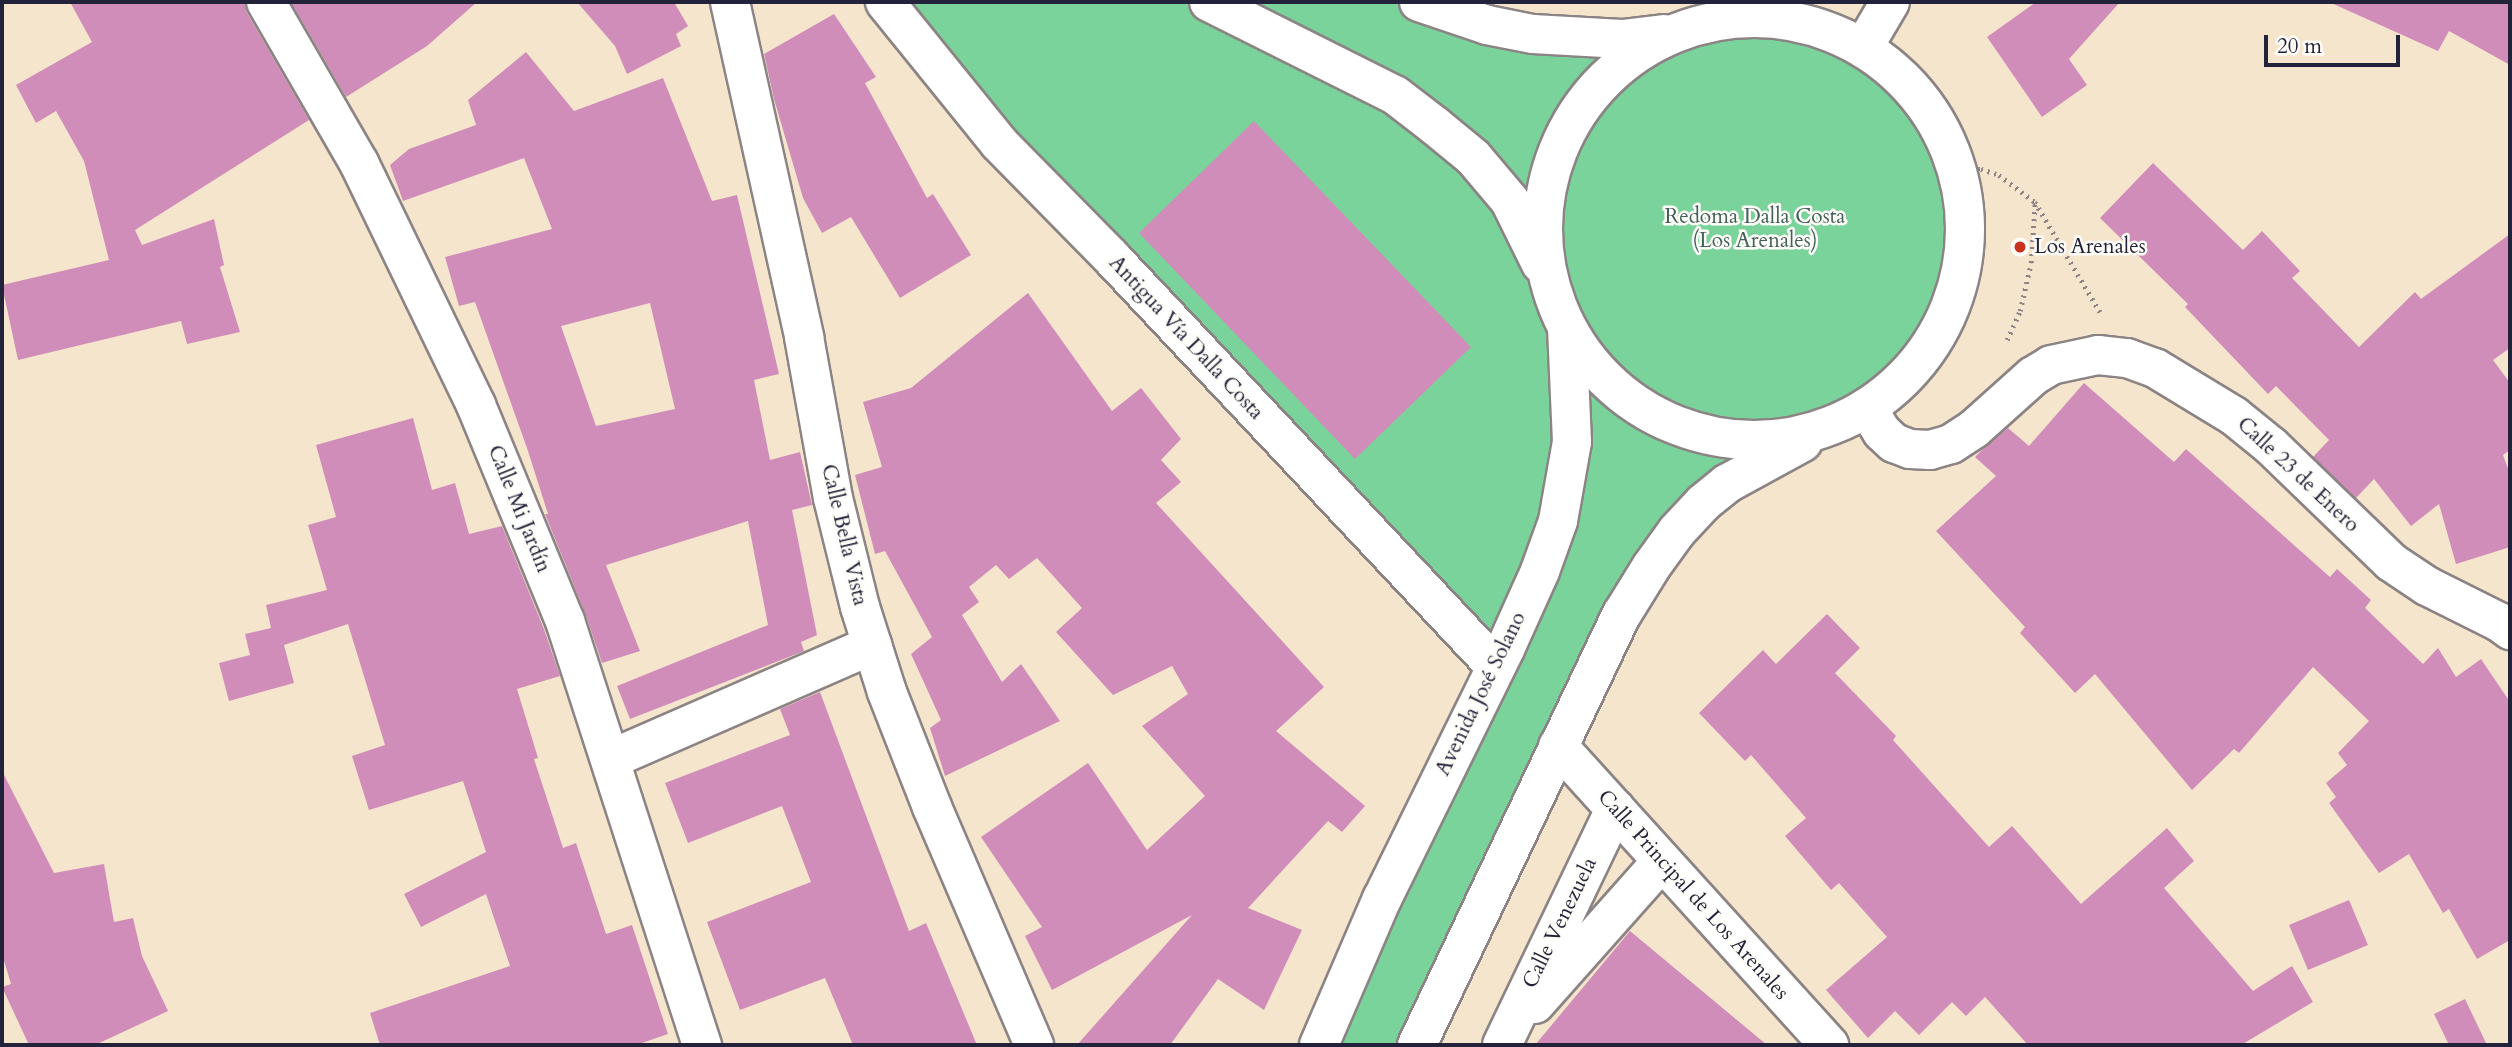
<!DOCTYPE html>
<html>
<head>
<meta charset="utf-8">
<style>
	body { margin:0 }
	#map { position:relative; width:2512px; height:1047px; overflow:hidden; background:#f6e5cd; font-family:Cardo,serif }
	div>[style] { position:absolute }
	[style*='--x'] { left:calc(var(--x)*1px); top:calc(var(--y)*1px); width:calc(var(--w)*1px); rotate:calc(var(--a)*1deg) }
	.green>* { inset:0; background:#7ad39a }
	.building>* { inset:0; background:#d18db9 }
	.path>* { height:4.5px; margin-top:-2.25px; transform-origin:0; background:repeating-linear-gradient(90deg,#8c8484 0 2px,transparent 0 7px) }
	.roads { filter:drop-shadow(2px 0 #8c8484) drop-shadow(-2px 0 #8c8484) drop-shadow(0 2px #8c8484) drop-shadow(0 -2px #8c8484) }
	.street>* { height:38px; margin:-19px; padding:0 19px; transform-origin:19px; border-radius:19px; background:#fff }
	.secondary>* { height:38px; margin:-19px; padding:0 19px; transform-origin:19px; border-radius:19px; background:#fff }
	.secondary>.ring { margin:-19px; padding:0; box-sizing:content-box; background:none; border:38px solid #fff; border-radius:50% }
	.dots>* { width:19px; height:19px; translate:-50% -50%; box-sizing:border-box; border:4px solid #fdfcf7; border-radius:50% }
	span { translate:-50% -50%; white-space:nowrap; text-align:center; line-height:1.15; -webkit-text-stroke:5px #fdfcf7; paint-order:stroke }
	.park-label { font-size:21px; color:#41605c }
	.poi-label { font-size:21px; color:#22223b }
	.left { translate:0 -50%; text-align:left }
	.street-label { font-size:21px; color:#22223b }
	.frame { position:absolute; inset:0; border:4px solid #22223b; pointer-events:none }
	.scale { position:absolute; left:2264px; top:35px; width:136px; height:32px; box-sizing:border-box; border:4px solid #22223b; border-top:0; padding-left:9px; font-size:21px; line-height:24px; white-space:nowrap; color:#22223b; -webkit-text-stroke:5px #fdfcf7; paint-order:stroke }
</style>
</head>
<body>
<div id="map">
	<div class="green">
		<i style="clip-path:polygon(885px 2px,1419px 2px,1677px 32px,1714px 21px,1752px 17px,1791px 20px,1828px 31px,1863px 48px,1895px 71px,1921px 100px,1942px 133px,1957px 169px,1964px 207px,1964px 247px,1958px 285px,1944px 321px,1924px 355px,1898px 384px,1867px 408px,1728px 483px,1677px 531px,1417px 1045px,1319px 1045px,1496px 666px)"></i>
	</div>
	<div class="building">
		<i style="clip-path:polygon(70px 2px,244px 2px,247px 13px,309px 120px,135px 230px,142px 245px,214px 219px,224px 265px,220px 267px,240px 332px,187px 344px,181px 321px,18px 360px,2px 285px,109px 260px,84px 161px,56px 111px,36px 123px,16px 85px,92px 42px)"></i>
		<i style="clip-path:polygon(291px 2px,477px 2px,427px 46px,346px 97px)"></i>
		<i style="clip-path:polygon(577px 2px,674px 2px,688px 26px,676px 34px,681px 46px,627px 74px,615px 46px)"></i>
		<i style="clip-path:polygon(2036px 2px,2120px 2px,2069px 59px,2087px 85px,2042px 117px,1987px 37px)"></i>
		<i style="clip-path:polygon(2329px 2px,2510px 2px,2510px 65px,2449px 31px,2438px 51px)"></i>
		<i style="clip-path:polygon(834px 14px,876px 77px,865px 83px,927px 198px,933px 194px,971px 255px,900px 298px,851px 217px,822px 233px,803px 198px,774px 99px,764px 54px)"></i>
		<i style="clip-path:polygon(evenodd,526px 52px,574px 111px,663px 78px,712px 201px,737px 195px,779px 374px,754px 380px,770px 460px,800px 452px,812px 505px,792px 510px,817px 635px,801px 642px,804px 651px,630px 719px,617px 686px,768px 625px,748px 521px,606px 565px,640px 651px,602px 663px,585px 613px,545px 514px,548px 514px,528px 451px,475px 302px,459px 306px,445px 257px,552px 229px,524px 158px,403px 201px,390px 165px,409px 149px,476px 125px,468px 100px,526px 52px,650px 303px,675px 409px,596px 426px,561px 326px,650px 303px)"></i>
		<i style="clip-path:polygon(1254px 121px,1471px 347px,1355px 459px,1139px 233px)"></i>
		<i style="clip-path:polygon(2153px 163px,2243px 250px,2262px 231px,2300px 271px,2292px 278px,2359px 347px,2415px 292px,2421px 299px,2510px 234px,2510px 348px,2493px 360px,2510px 383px,2510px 450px,2503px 455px,2510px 474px,2510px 547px,2456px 564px,2439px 504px,2411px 526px,2374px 479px,2356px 498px,2313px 457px,2329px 440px,2276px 386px,2268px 394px,2185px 307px,2188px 304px,2100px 218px)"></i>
		<i style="clip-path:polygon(1028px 293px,1112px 411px,1141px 388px,1181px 439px,1161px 460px,1181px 482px,1156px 503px,1324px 687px,1276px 731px,1365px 806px,1342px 832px,1328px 821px,1248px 908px,1302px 930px,1264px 1010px,1218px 979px,1170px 1045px,1077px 1045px,1192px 915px,1052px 990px,1025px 936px,1042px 927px,981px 837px,1088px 763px,1147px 850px,1205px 796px,1142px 726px,1188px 694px,1172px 666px,1113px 695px,1056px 632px,1082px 608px,1037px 558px,1009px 579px,996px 565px,969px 587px,979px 602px,962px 615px,1002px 682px,1021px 664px,1060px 721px,945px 776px,930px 728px,941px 720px,911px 654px,932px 637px,885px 551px,875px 554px,855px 475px,882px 467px,863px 402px,911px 388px)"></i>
		<i style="clip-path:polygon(2084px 383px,2174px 462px,2186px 449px,2330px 577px,2337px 569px,2371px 600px,2365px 608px,2423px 664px,2438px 648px,2456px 677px,2481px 659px,2510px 702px,2510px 940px,2477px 959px,2449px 909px,2443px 913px,2409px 854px,2379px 873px,2329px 803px,2336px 797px,2326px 783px,2347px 765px,2338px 753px,2369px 721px,2313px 667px,2239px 753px,2234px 749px,2192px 790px,2095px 674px,2075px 693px,2020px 633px,2025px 627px,1936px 531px,1996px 476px,1975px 457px,1981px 451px,2008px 428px,2029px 446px)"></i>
		<i style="clip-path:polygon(413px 418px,432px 490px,455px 483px,469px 534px,502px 526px,544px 629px,560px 676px,517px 689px,538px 758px,534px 759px,563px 848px,576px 843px,606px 934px,632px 925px,668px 1034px,636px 1045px,380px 1045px,370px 1013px,510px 966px,486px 894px,421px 927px,404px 894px,486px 852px,463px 781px,369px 810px,352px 756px,385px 745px,348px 624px,284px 645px,294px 683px,229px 701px,219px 663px,250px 655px,245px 634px,271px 628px,266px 605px,327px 590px,308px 525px,336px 517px,316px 445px)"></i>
		<i style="clip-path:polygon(1827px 614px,1860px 648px,1835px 673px,1896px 736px,1893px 740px,1989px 847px,2012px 826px,2081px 904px,2167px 828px,2194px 861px,2164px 888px,2253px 991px,2292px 966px,2313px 1002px,2241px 1045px,2028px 1045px,1985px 997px,1966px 1016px,1952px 1002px,1919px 1035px,1895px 1011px,1868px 1038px,1826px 990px,1887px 937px,1839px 883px,1831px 890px,1785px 836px,1806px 818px,1751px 755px,1745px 761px,1699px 713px,1763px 650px,1776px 664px)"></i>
		<i style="clip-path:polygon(820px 692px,909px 931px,926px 923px,977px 1045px,853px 1045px,825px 978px,740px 1010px,707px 922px,811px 882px,782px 806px,688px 843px,665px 783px,790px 735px,780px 709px)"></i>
		<i style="clip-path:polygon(2px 771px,54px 873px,104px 864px,114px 922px,133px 918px,142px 956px,168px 1011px,95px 1045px,29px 1045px,2px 987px,11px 984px,2px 954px)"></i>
		<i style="clip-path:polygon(2349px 900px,2368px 945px,2308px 970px,2289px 925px)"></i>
		<i style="clip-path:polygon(1630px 931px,1767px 1045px,1535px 1045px)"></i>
		<i style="clip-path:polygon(2465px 999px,2487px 1045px,2449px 1045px,2434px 1014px)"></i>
	</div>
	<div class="path">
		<i style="--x:1957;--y:169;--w:24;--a:0"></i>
		<i style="--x:1981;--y:169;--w:19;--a:18"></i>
		<i style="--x:1999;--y:175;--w:45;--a:36.9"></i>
		<i style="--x:2035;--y:202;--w:128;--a:59.4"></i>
		<i style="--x:2007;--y:340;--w:32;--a:-66"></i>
		<i style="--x:2020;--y:311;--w:49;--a:-77.1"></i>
		<i style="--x:2031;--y:263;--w:61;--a:-86.2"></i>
	</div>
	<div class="roads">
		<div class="street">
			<i style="--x:266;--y:2;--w:186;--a:60"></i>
			<i style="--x:359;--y:163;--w:269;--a:64.2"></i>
			<i style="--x:476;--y:405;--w:234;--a:67.6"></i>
			<i style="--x:565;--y:621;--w:446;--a:72.1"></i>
			<i style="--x:730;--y:2;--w:343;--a:77.5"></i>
			<i style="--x:804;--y:337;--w:164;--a:79.8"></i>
			<i style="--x:833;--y:498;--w:112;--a:76.1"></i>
			<i style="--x:860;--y:607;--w:89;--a:72.4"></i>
			<i style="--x:887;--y:692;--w:123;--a:68.6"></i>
			<i style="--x:932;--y:807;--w:259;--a:66.8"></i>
			<i style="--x:885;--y:2;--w:181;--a:51"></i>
			<i style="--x:999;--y:143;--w:160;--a:45.5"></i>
			<i style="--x:1111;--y:257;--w:562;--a:46.8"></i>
			<i style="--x:1744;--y:2;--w:17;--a:62"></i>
			<i style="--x:1863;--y:48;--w:53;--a:-59.6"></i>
			<i style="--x:1867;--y:408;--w:28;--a:58"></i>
			<i style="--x:1882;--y:432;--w:16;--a:43"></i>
			<i style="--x:1894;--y:443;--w:17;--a:21"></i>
			<i style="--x:1910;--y:449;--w:20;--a:3"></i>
			<i style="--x:1930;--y:450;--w:22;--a:-16"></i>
			<i style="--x:1951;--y:444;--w:27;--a:-33"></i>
			<i style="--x:1974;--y:429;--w:79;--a:-41.9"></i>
			<i style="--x:2033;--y:376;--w:21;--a:-31"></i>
			<i style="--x:2051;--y:365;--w:48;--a:-12"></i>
			<i style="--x:2098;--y:355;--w:29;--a:6"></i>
			<i style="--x:2127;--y:358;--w:30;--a:20"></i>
			<i style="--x:2155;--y:368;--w:92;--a:31.3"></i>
			<i style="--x:2234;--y:416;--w:48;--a:39"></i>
			<i style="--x:2271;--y:446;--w:167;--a:44"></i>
			<i style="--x:2391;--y:562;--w:43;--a:33.7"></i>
			<i style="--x:2427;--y:586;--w:80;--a:26.6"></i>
			<i style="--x:2499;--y:622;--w:14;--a:36"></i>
			<i style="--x:1558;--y:746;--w:404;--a:47.8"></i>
			<i style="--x:611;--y:759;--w:285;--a:-23.6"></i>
			<i style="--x:1535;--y:1004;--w:191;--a:-48.4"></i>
			<i style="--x:1502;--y:1045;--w:262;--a:-64.4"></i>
		</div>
		<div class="secondary">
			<i style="--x:1209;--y:2;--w:208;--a:26.6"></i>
			<i style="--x:1395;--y:95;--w:49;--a:37.6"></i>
			<i style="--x:1434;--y:125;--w:50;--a:39.4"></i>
			<i style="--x:1473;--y:157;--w:57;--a:49.9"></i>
			<i style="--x:1510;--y:201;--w:70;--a:63.8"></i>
			<i style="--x:1419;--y:2;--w:72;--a:18.7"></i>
			<i style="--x:1487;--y:25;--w:47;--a:11.1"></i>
			<i style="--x:1533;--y:34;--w:89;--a:3.2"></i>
			<i style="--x:1622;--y:39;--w:42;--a:-6.8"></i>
			<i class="ring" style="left:1543px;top:18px;width:384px;height:384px"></i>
			<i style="--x:1319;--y:1045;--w:159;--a:-66.7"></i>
			<i style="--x:1382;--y:899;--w:279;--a:-63.8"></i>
			<i style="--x:1505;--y:649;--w:85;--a:-65.8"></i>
			<i style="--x:1540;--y:571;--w:53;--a:-70.2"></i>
			<i style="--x:1558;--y:521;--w:80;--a:-80"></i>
			<i style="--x:1572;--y:442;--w:114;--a:-92.5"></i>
			<i style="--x:1417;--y:1045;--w:477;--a:-64.6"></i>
			<i style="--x:1622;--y:614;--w:55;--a:-58.3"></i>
			<i style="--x:1651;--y:567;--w:44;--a:-54.2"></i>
			<i style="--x:1677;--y:531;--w:38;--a:-47"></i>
			<i style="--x:1703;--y:503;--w:32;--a:-39"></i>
			<i style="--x:1728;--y:483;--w:85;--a:-28.7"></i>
		</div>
	</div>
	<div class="dots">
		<i style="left:2020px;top:247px;background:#c8321e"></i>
	</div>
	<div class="park-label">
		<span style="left:1755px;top:229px">Redoma Dalla Costa<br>(Los Arenales)</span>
	</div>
	<div class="poi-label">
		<span class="left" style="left:2034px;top:247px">Los Arenales</span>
	</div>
	<div class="street-label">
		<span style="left:1186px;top:338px;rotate:47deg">Antigua Vía Dalla Costa</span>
		<span style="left:2298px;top:475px;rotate:43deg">Calle 23 de Enero</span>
		<span style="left:519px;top:509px;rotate:68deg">Calle Mi Jardín</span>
		<span style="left:844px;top:535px;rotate:77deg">Calle Bella Vista</span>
		<span style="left:1481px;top:694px;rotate:-64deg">Avenida José Solano</span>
		<span style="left:1693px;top:895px;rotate:48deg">Calle Principal de Los Arenales</span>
		<span style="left:1560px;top:923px;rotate:-64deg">Calle Venezuela</span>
	</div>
	<div class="frame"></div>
	<div class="scale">20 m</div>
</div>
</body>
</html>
